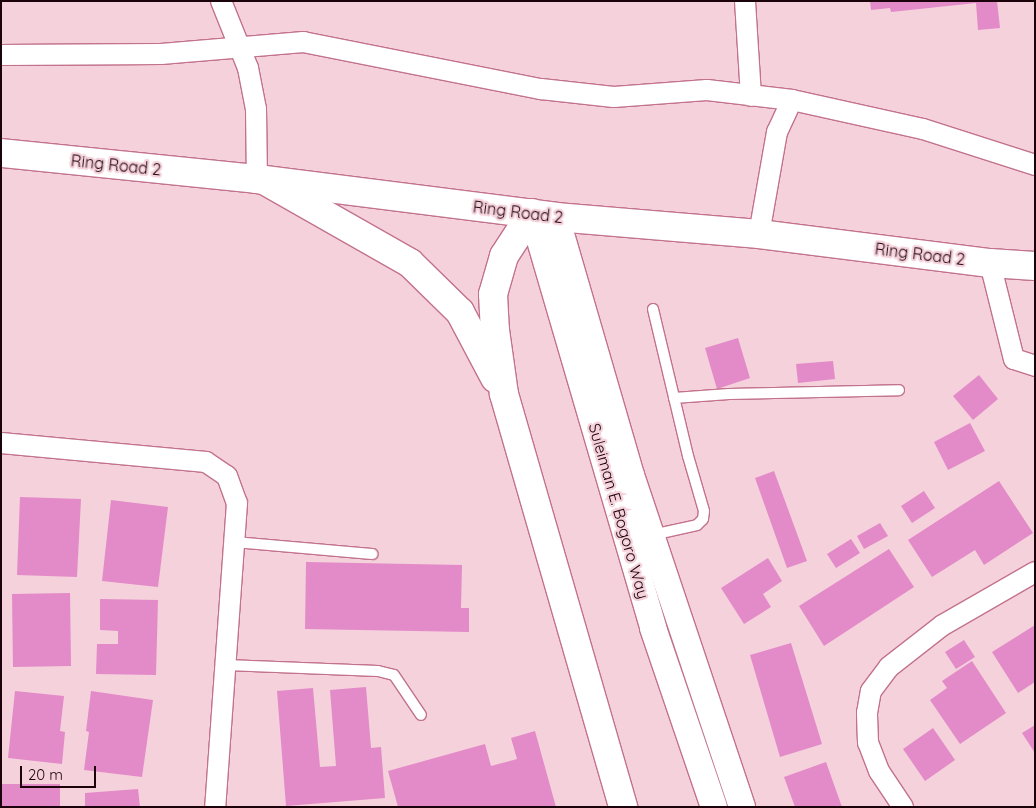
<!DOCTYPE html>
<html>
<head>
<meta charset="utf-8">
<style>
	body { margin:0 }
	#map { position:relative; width:1036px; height:808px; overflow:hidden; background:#f5d1db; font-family:Quicksand,sans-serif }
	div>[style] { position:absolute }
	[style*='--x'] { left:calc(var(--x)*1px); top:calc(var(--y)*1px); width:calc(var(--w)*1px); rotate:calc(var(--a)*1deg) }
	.building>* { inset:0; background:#e38ac9 }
	.roads { filter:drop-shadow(1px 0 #c2728d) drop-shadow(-1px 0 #c2728d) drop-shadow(0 1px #c2728d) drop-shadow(0 -1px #c2728d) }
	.service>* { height:10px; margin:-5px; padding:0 5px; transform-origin:5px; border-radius:5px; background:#fff }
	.minor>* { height:20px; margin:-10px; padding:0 10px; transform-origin:10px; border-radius:10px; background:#fff }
	.tertiary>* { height:26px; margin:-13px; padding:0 13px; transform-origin:13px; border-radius:13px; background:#fff }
	.secondary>* { height:28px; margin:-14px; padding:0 14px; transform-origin:14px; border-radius:14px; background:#fff }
	.primary>* { height:28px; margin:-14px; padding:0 14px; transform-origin:14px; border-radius:14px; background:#fff }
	span { translate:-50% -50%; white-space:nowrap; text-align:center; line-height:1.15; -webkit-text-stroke:4.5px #f5d1db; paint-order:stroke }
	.street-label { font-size:16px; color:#1c020b }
	.frame { position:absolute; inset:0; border:2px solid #1c020b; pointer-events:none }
	.scale { position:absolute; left:20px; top:766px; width:76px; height:22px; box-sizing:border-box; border:2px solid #1c020b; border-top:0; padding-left:6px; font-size:15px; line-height:18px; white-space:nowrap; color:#1c020b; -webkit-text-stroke:4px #f5d1db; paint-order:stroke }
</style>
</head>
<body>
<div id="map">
	<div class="building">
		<i style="clip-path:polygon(870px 1px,997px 1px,1000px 28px,978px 30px,976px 3px,891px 12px,890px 8px,871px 10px)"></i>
		<i style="clip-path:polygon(738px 338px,750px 378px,717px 389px,705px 348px)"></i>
		<i style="clip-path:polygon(833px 361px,835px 379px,798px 383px,796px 364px)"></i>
		<i style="clip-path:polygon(979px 375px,998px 399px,973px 420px,953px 396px)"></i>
		<i style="clip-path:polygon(970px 423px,985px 451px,948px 470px,934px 442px)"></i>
		<i style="clip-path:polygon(774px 471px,807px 561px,787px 568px,755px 478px)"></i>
		<i style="clip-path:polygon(999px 481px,1033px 533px,984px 565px,975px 550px,932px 577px,908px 540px)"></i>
		<i style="clip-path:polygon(924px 491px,935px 508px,912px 523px,901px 506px)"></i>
		<i style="clip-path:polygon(20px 497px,81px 499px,77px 577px,17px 575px)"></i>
		<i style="clip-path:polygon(111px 500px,168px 507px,158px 587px,102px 581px)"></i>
		<i style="clip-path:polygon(880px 523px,888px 536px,864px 549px,857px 536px)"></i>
		<i style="clip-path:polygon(851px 539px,860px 553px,836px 568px,827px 554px)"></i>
		<i style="clip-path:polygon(889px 549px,914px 587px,824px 646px,799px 606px)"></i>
		<i style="clip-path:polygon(768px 558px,782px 581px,763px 594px,771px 607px,744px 624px,721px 588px)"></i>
		<i style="clip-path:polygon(306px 562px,462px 565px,461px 608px,469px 608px,469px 632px,305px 629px)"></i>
		<i style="clip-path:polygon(70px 593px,71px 666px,13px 667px,12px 594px)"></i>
		<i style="clip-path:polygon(100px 599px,158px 600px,156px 675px,96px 674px,97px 644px,118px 644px,118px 631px,100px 630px)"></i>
		<i style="clip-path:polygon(1035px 625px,1035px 682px,1018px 693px,992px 652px)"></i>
		<i style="clip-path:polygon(964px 640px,975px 657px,956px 669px,945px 652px)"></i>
		<i style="clip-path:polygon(791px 643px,822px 744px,780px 757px,750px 655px)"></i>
		<i style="clip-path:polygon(972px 661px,1006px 713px,960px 744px,930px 700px,947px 688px,942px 681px)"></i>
		<i style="clip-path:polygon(366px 687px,371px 748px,381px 747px,385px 798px,286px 806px,277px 691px,313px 688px,320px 767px,336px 766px,330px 690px)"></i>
		<i style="clip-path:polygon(15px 691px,64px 696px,60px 731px,65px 732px,62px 764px,8px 758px)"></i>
		<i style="clip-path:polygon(91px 691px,153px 700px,142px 777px,84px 770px,89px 732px,86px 731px)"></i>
		<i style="clip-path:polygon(1035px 725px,1035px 753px,1022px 733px)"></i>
		<i style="clip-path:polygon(933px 728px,955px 760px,925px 781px,903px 749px)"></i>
		<i style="clip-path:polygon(535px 731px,556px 807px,398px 807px,388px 771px,485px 744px,491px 766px,517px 759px,511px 738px)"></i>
		<i style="clip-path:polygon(826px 762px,842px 807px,795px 807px,784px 777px)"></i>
		<i style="clip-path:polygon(1px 784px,60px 784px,60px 807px,1px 807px)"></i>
		<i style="clip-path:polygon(138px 789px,140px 807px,85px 807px,85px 793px)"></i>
	</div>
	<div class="roads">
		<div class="service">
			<i style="--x:674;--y:398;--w:55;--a:-4.2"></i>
			<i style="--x:729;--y:394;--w:170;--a:-1.3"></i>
			<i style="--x:652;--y:535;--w:46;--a:-12.5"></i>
			<i style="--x:697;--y:525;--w:8;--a:-45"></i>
			<i style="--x:703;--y:519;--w:8;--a:-83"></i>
			<i style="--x:704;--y:511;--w:57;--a:-106.2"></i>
			<i style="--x:688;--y:456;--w:151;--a:-103.4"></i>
			<i style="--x:234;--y:542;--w:139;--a:5"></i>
			<i style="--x:226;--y:665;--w:152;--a:2.3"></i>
			<i style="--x:378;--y:671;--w:16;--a:14"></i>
			<i style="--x:394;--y:675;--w:48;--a:56"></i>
		</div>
		<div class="minor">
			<i style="--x:221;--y:1;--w:72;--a:68.1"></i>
			<i style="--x:248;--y:68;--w:42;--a:79"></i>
			<i style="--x:256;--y:109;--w:70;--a:89.2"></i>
			<i style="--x:745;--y:1;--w:95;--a:86.4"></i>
			<i style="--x:1;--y:55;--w:160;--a:-0.4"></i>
			<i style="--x:161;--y:54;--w:143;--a:-4.8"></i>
			<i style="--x:303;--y:42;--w:243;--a:11.2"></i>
			<i style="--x:541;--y:89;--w:73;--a:6.3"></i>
			<i style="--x:614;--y:97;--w:93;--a:-4.3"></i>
			<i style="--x:707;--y:90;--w:86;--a:6.7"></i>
			<i style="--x:792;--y:100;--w:35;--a:115"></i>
			<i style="--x:777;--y:132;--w:104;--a:100"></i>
			<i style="--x:792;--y:100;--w:134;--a:12.5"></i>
			<i style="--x:923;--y:129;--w:118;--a:17.8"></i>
			<i style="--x:990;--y:263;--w:99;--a:76"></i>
			<i style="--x:1014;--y:359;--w:22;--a:18"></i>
			<i style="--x:1;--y:443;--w:206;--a:5.3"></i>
			<i style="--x:206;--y:462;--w:25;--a:34"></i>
			<i style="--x:227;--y:476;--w:29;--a:70"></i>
			<i style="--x:237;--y:503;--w:305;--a:94.1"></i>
			<i style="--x:903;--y:807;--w:43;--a:-123.7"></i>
			<i style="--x:879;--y:771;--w:30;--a:-111"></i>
			<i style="--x:868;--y:743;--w:30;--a:-92"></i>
			<i style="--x:867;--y:713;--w:22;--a:-80"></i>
			<i style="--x:871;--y:691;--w:30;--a:-53"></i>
			<i style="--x:889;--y:667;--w:68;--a:-37.9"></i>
			<i style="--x:943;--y:625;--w:106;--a:-29.9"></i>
		</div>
		<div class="tertiary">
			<i style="--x:532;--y:213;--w:432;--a:73.7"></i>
			<i style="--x:653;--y:628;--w:189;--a:71.2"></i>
			<i style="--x:556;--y:217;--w:269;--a:73.8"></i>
			<i style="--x:631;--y:475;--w:350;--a:71.5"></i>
		</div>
		<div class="secondary">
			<i style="--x:264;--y:180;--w:168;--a:29.6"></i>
			<i style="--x:410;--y:263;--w:70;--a:44.4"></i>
			<i style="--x:460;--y:312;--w:75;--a:62.1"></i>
			<i style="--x:532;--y:213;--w:51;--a:123.1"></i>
			<i style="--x:504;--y:256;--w:40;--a:106"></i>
			<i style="--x:493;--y:294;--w:36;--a:87"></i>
			<i style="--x:495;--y:330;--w:65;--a:82"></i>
			<i style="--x:504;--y:394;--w:430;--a:73.9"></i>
		</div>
		<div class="primary">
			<i style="--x:1;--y:153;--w:257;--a:5.8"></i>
			<i style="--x:257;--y:179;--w:301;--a:7.2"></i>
			<i style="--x:556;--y:217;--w:204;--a:4.8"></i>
			<i style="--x:759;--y:234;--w:233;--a:7.2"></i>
			<i style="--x:990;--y:263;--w:45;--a:3.8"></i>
		</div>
	</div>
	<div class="street-label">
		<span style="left:116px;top:165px;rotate:6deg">Ring Road 2</span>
		<span style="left:518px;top:212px;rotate:7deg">Ring Road 2</span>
		<span style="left:920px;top:254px;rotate:7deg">Ring Road 2</span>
		<span style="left:619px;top:511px;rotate:74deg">Suleiman E. Bogoro Way</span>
	</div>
	<div class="frame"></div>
	<div class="scale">20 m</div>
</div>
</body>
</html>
